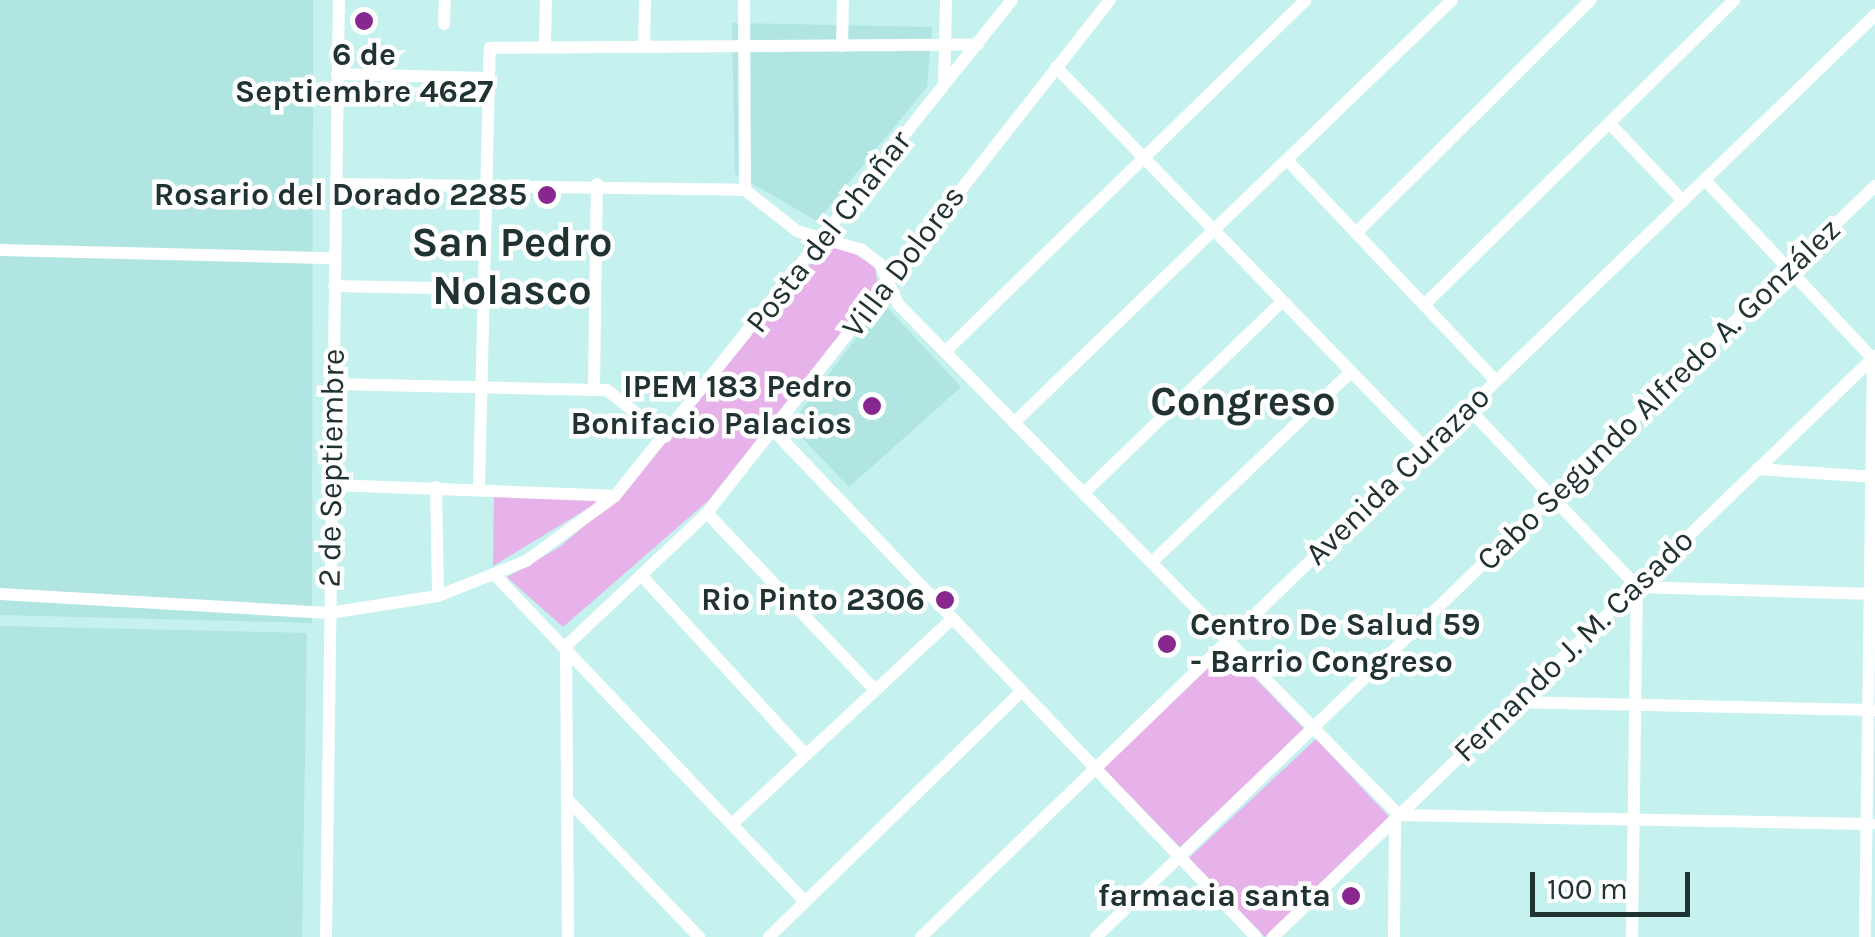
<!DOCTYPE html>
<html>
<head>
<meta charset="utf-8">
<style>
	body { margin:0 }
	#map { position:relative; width:1875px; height:937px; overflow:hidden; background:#c5f1ef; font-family:Karla,sans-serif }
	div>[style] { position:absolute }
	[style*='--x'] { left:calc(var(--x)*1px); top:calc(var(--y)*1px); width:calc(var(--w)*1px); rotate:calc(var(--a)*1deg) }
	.built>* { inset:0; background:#b0e5e2 }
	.green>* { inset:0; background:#e7b2ea }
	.minor>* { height:12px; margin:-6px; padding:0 6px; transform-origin:6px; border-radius:6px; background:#fff }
	.dots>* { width:28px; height:28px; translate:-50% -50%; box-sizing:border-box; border:5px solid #fff; border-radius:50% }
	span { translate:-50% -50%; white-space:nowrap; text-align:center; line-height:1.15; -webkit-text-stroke:9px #fff; paint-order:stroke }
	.poi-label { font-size:32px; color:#213232; font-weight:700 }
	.right { translate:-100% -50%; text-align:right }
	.left { translate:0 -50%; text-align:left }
	.street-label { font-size:32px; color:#213232 }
	.district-label { font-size:42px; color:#213232; font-weight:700 }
	.scale { position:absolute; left:1530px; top:872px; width:160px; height:45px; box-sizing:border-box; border:5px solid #213232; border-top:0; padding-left:12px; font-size:30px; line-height:35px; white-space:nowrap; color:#213232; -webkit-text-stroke:8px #fff; paint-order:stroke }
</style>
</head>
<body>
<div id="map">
	<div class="built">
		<i style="clip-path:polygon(0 0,313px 0,312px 623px,0 615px)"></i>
		<i style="clip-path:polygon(732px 23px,932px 27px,927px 87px,817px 221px,735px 174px)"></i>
		<i style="clip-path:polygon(883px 303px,961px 387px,849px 487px,790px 425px)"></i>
		<i style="clip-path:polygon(0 626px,307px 633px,302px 937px,0 937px)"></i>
	</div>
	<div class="green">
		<i style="clip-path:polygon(831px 239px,875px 267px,878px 286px,709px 500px,563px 627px,507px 577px,560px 547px,621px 493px)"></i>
		<i style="clip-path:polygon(494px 492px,595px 501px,595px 504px,493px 566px)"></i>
		<i style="clip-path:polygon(1226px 648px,1304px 729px,1180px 847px,1102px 767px)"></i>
		<i style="clip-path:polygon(1316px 739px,1391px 819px,1265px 937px,1189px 858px)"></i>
	</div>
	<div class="minor">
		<i style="--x:744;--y:0;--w:190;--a:89.7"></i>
		<i style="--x:444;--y:24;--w:24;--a:-88"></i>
		<i style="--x:545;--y:44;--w:44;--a:-88.7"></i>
		<i style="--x:644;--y:45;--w:45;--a:-88.7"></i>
		<i style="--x:842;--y:46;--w:46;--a:-88.8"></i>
		<i style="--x:1056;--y:67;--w:532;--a:45.91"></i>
		<i style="--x:337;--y:74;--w:149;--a:1.5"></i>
		<i style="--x:944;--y:84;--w:84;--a:-88.6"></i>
		<i style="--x:1611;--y:125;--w:105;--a:46.5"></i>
		<i style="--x:1287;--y:160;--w:304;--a:46.6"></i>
		<i style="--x:1705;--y:180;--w:245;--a:46.8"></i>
		<i style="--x:336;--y:184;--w:409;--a:0.8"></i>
		<i style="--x:745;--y:190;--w:66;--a:38.3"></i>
		<i style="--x:797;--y:231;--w:68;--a:16.3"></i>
		<i style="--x:862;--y:250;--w:23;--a:38"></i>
		<i style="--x:880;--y:264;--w:44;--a:65.8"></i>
		<i style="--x:898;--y:304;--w:716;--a:45.57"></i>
		<i style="--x:1356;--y:233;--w:331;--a:-44.8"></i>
		<i style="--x:0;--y:250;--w:334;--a:1.4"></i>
		<i style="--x:334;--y:286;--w:148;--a:1.2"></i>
		<i style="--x:1424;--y:305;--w:435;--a:-44.5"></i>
		<i style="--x:949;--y:348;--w:498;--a:-44.3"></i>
		<i style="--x:333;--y:384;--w:274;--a:1.3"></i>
		<i style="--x:607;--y:390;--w:75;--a:38.5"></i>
		<i style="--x:594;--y:388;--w:204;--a:-89.2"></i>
		<i style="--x:1468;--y:408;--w:246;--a:46.6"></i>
		<i style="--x:1018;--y:419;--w:603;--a:-43.99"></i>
		<i style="--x:775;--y:432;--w:697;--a:46.39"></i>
		<i style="--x:1757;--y:469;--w:118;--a:3.9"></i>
		<i style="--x:332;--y:485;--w:283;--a:2.2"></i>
		<i style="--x:436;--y:487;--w:109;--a:88.9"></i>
		<i style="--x:479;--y:488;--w:440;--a:-88.6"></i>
		<i style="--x:490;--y:48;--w:488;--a:-0.4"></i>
		<i style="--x:1087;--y:490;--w:272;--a:-44"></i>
		<i style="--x:707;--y:513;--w:244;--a:46.5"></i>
		<i style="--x:1154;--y:560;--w:272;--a:-43.7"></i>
		<i style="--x:641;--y:575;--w:244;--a:47.5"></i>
		<i style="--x:496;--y:576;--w:449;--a:46.5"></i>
		<i style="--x:1637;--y:587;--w:237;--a:1.7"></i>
		<i style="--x:0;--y:594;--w:330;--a:3.3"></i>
		<i style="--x:329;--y:613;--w:110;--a:-8.9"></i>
		<i style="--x:438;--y:596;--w:95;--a:-21.7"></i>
		<i style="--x:526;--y:561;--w:110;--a:-36.1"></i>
		<i style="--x:615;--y:496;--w:635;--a:-51.33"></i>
		<i style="--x:566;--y:646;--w:194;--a:-43.3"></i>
		<i style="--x:707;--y:513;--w:652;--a:-51.85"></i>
		<i style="--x:566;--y:646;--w:291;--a:89.6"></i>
		<i style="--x:1517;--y:702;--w:356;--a:1.3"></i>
		<i style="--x:570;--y:802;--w:187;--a:46.3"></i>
		<i style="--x:1399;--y:815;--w:472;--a:1.1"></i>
		<i style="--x:732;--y:824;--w:302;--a:-43"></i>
		<i style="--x:326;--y:937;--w:937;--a:-89.21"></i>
		<i style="--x:769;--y:937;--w:353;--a:-44.2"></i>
		<i style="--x:921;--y:937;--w:1327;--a:-44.02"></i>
		<i style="--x:1096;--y:937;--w:1082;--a:-43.95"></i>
		<i style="--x:1273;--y:937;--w:837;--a:-43.98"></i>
		<i style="--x:1394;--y:937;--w:118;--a:-89.5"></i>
		<i style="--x:1632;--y:937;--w:350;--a:-89.2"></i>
		<i style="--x:1865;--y:937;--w:578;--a:-89.21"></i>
	</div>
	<div class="dots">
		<i style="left:364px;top:21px;background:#882790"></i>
		<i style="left:547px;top:195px;background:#882790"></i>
		<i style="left:872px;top:406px;background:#882790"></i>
		<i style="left:945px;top:600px;background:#882790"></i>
		<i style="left:1167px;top:644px;background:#882790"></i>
		<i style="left:1351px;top:896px;background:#882790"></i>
	</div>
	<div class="poi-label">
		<span style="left:364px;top:74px">6 de<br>Septiembre 4627</span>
		<span class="right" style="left:527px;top:195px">Rosario del Dorado 2285</span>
		<span class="right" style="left:852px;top:406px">IPEM 183 Pedro<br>Bonifacio Palacios</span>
		<span class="right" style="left:925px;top:600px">Rio Pinto 2306</span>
		<span class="left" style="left:1190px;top:644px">Centro De Salud 59<br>- Barrio Congreso</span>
		<span class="right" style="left:1331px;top:896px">farmacia santa</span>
	</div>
	<div class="street-label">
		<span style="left:829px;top:232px;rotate:-52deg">Posta del Chañar</span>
		<span style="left:904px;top:262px;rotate:-53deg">Villa Dolores</span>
		<span style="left:1659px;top:395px;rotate:-44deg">Cabo Segundo Alfredo A. González</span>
		<span style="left:332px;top:468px;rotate:-89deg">2 de Septiembre</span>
		<span style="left:1398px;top:476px;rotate:-44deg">Avenida Curazao</span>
		<span style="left:1574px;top:646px;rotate:-44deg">Fernando J. M. Casado</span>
	</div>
	<div class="district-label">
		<span style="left:512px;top:266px">San Pedro<br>Nolasco</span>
		<span style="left:1243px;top:401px">Congreso</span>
	</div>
	<div class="scale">100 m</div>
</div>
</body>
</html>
